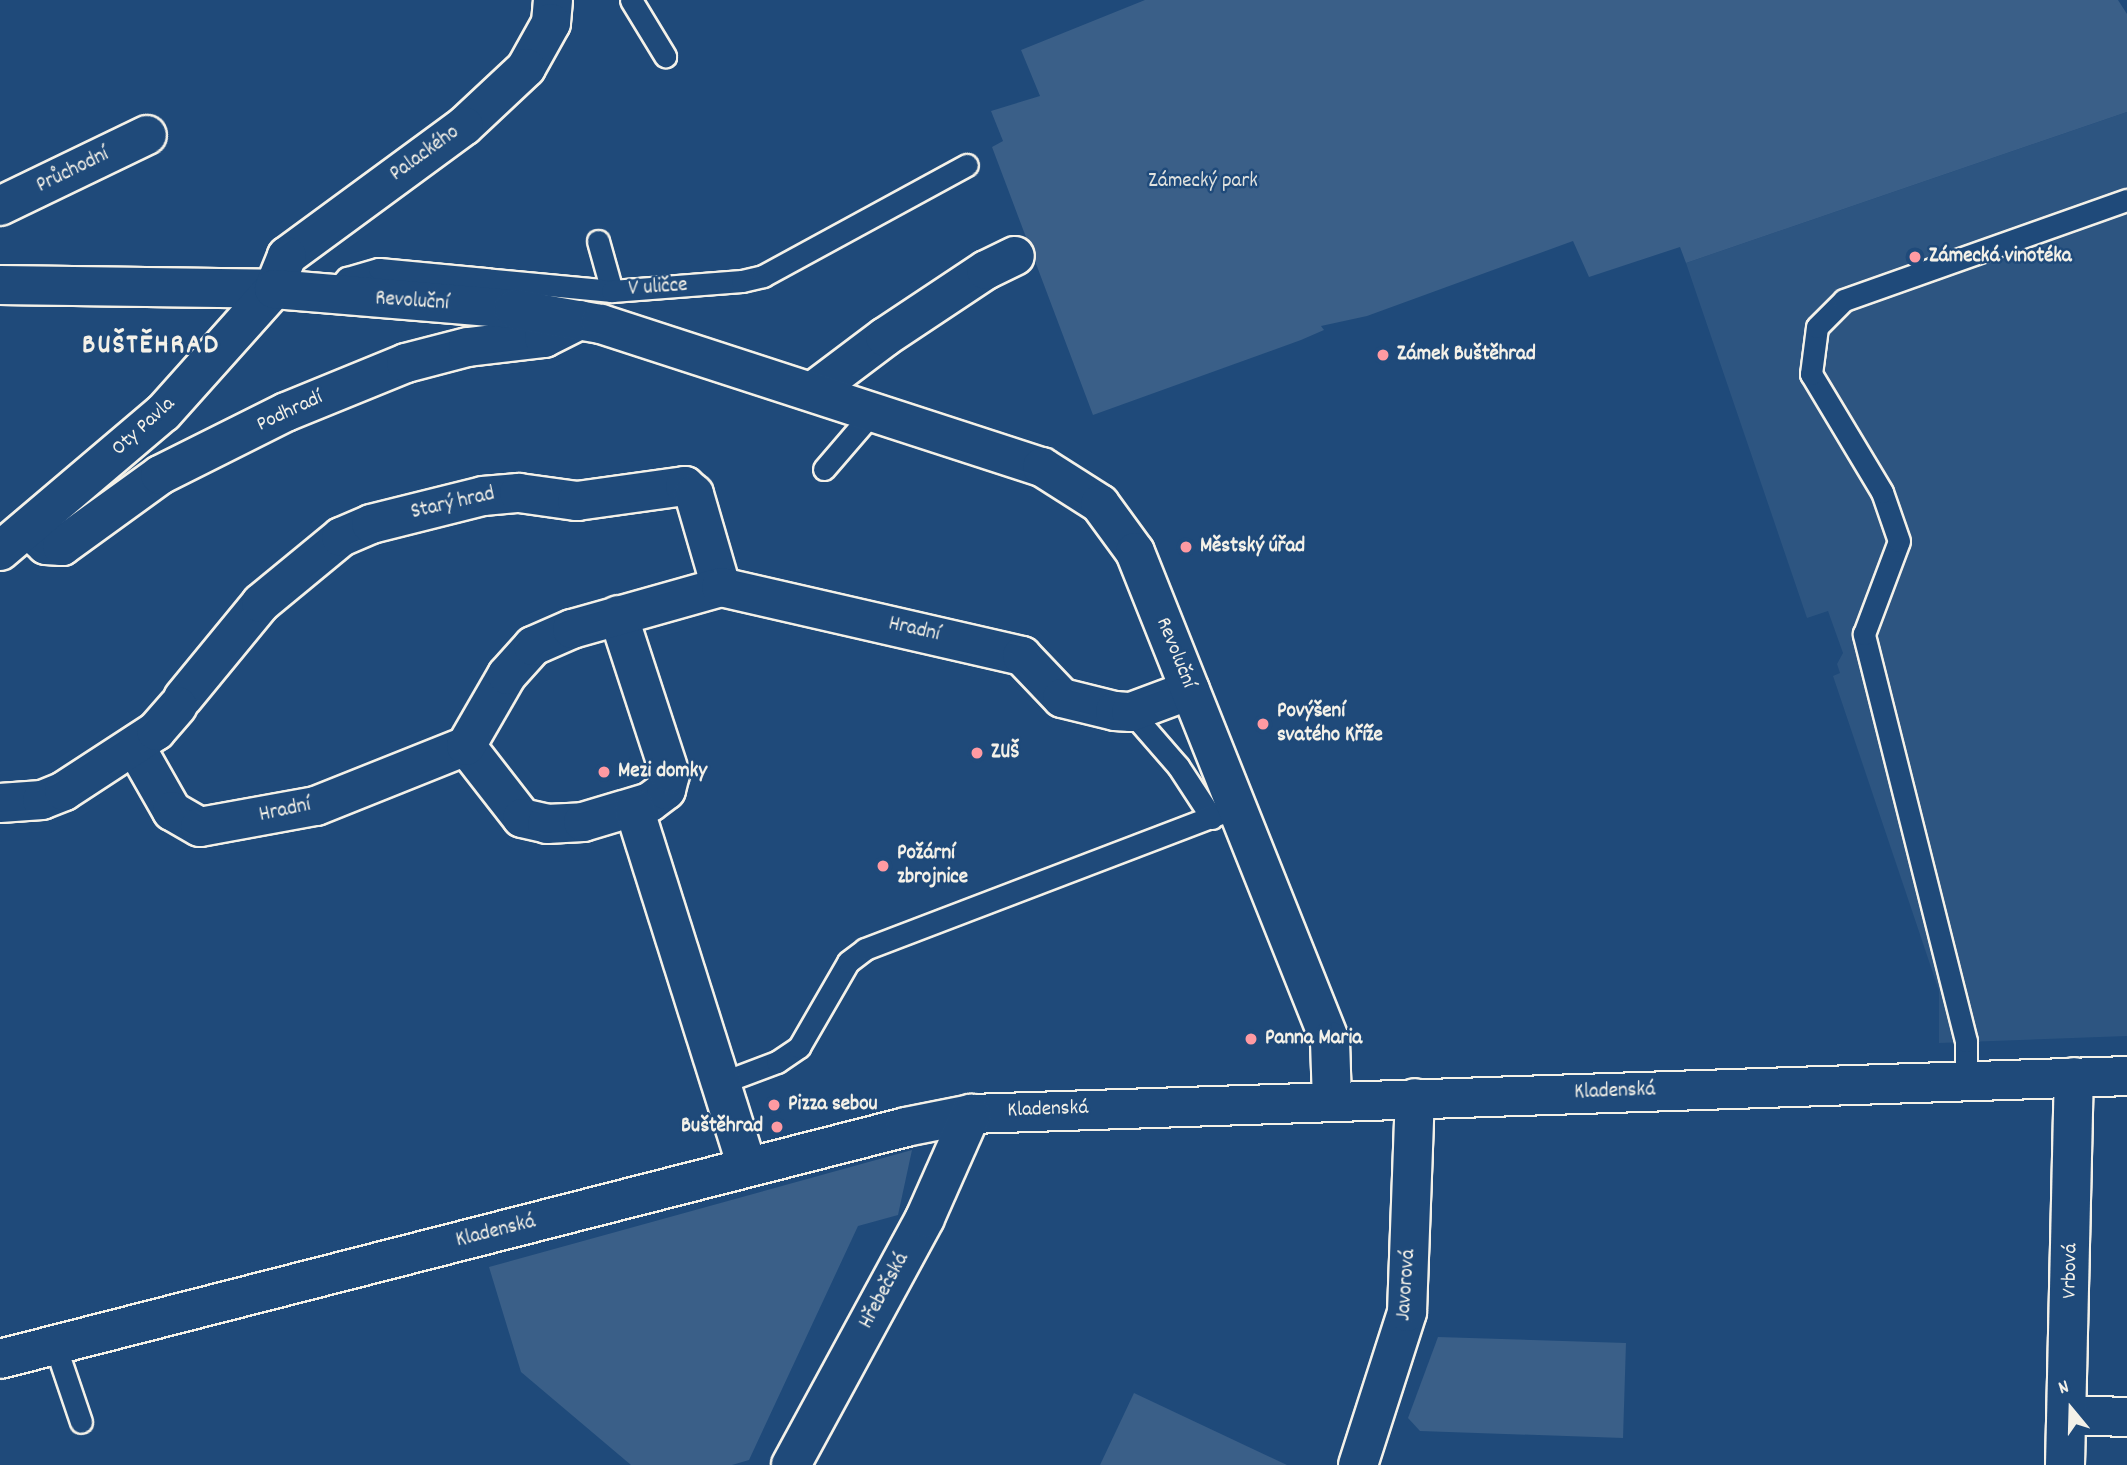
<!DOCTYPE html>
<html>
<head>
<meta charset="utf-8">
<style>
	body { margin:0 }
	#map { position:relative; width:2127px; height:1465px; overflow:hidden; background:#1f4a7a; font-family:Dekko,sans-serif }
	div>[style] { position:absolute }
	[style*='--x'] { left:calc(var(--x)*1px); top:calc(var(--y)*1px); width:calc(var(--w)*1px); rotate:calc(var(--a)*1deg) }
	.built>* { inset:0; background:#2d5581 }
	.green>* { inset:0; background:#3a5f88 }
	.roads { filter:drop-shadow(2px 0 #f4f1e8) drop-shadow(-2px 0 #f4f1e8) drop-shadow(0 2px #f4f1e8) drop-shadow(0 -2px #f4f1e8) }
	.service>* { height:21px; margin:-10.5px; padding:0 10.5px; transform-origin:10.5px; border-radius:10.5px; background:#1f4a7a }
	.minor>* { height:38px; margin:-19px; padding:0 19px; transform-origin:19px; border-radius:19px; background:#1f4a7a }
	.tertiary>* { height:38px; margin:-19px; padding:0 19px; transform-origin:19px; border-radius:19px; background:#1f4a7a }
	.dots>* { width:19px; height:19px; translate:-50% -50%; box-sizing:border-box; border:4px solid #1f4a7a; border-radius:50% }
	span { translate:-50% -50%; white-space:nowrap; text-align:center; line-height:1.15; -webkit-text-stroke:5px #1f4a7a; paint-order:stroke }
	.street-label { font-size:21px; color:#f4f1e8 }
	.park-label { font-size:21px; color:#e1e2de }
	.poi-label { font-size:21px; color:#f4f1e8; font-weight:700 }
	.left { translate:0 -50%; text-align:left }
	.right { translate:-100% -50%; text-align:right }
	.district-label { font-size:28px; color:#f4f1e8; font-weight:700; letter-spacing:2px }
	.north { position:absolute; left:2036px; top:1374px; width:70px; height:70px; -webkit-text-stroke:5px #1f4a7a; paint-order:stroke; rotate:341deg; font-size:19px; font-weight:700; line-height:28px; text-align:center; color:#f4f1e8 }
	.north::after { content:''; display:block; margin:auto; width:24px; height:32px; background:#f4f1e8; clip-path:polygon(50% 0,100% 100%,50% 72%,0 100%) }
</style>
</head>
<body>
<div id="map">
	<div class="built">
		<i style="clip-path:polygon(2127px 112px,2127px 1036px,1939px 1043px,1939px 991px,1833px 676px,1840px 673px,1837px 664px,1843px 653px,1828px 611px,1807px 618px,1686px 263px)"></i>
	</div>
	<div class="green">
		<i style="clip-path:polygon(1145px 0,2118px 0,2127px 14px,2127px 112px,1686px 263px,1680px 247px,1589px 277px,1573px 241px,1367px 316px,1321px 326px,1324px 330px,1301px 340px,1093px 415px,992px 147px,1003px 141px,991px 111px,1040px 96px,1021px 50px)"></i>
		<i style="clip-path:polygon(912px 1150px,898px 1215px,858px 1226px,749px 1460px,732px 1465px,631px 1465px,521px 1372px,489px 1267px)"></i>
		<i style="clip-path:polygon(1438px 1337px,1626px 1343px,1623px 1438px,1420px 1431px,1408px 1418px)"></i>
		<i style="clip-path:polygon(1134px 1393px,1287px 1465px,1100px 1465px)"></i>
	</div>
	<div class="roads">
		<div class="service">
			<i style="--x:631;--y:0;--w:66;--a:58.7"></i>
			<i style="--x:598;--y:241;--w:52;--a:74.4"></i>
			<i style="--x:332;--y:295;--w:23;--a:-49"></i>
			<i style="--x:347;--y:278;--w:33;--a:-16"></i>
			<i style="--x:379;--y:269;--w:234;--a:5.4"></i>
			<i style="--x:612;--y:291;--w:130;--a:-4.4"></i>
			<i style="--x:742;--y:281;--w:22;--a:-13"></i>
			<i style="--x:763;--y:276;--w:232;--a:-28.6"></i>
			<i style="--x:824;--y:469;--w:75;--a:-49.3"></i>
			<i style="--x:1131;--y:712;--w:72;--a:49"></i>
			<i style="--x:1178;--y:766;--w:62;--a:56.8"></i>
			<i style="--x:1966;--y:1081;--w:40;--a:-90"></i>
			<i style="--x:1966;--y:1041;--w:420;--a:-104.1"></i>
			<i style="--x:1864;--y:634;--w:99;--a:-69.4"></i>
			<i style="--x:1899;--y:541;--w:52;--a:-109.1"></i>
			<i style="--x:1882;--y:492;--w:138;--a:-121"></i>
			<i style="--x:1811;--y:374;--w:47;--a:-82.7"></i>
			<i style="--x:1817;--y:327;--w:38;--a:-45"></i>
			<i style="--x:1844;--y:300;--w:300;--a:-19.5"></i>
			<i style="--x:721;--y:1083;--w:60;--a:-20.6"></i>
			<i style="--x:777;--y:1062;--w:27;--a:-34"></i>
			<i style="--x:799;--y:1047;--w:98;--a:-60"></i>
			<i style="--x:848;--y:962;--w:21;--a:-37"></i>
			<i style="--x:865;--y:949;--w:398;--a:-20.9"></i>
			<i style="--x:55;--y:1345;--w:81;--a:71.3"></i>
		</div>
		<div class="minor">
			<i style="--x:0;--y:206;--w:163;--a:-25.8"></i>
			<i style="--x:0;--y:285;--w:274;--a:0.8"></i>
			<i style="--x:812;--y:392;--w:91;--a:-37"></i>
			<i style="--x:885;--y:337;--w:121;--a:-33.6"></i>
			<i style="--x:986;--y:270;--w:32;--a:-26"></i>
			<i style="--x:28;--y:528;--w:25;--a:43"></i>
			<i style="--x:46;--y:545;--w:16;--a:4"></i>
			<i style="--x:62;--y:546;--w:121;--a:-35.9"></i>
			<i style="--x:160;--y:475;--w:141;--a:-26.6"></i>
			<i style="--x:286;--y:412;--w:130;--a:-22.2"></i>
			<i style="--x:406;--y:363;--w:64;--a:-14.5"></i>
			<i style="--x:468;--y:347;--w:77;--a:-6.8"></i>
			<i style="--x:544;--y:338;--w:40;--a:-26.6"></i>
			<i style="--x:0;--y:551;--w:214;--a:-40.3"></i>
			<i style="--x:163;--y:413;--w:166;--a:-48.2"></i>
			<i style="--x:183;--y:698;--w:123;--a:-50.6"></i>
			<i style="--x:261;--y:603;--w:104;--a:-39.5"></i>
			<i style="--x:341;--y:537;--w:33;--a:-23"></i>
			<i style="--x:371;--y:524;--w:115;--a:-14"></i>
			<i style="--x:483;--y:496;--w:36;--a:-5"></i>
			<i style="--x:519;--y:493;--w:59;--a:7.9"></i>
			<i style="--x:577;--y:501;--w:109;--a:-7.9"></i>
			<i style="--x:685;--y:486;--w:12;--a:42"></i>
			<i style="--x:694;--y:494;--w:97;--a:73.8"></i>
			<i style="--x:135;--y:746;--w:75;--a:60.4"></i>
			<i style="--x:172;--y:811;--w:32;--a:30"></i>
			<i style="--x:200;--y:827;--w:118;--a:-10.3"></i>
			<i style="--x:316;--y:806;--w:162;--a:-21.8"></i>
			<i style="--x:466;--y:746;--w:91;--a:52.1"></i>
			<i style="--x:522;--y:818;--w:26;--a:13"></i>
			<i style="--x:547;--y:824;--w:36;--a:-3"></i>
			<i style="--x:583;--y:822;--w:70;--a:-16.6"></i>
			<i style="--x:650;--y:802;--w:20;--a:-37"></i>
			<i style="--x:666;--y:790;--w:16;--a:-76"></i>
			<i style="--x:670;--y:774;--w:167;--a:-108.1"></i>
			<i style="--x:466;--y:746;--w:82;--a:-60"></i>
			<i style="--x:507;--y:675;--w:39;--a:-48"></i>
			<i style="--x:533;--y:646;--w:43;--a:-23.6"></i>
			<i style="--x:572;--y:629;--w:155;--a:-15.7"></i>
			<i style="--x:721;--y:587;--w:309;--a:12.9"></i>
			<i style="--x:1022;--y:656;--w:58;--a:46.4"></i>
			<i style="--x:1062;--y:698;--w:55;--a:13.8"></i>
			<i style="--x:1115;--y:711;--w:16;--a:4"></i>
			<i style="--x:1131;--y:712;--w:63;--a:-20.4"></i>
			<i style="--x:0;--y:803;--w:42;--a:-4.1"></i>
			<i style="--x:42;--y:800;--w:24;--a:-22"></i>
			<i style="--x:64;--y:791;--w:110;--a:-33.1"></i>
			<i style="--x:156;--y:731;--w:33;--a:-49"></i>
			<i style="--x:634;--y:808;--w:376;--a:72.5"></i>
			<i style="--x:2069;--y:1415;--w:58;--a:2"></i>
			<i style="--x:1358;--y:1465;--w:161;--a:-72.2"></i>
			<i style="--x:1407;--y:1312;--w:214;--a:-87.9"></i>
			<i style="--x:2065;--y:1465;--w:388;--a:-88.7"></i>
		</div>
		<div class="tertiary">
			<i style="--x:553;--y:0;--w:23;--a:95"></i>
			<i style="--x:551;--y:23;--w:51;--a:119.1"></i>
			<i style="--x:526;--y:68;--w:85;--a:136.9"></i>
			<i style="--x:464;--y:126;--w:220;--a:143.7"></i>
			<i style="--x:287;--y:256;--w:35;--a:112"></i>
			<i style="--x:274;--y:289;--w:241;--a:4.8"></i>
			<i style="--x:514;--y:309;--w:88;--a:9.8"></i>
			<i style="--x:601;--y:324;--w:464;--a:18"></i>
			<i style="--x:1042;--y:467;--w:69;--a:32.5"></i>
			<i style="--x:1100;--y:504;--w:59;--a:53.9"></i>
			<i style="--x:1135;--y:552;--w:526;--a:68.26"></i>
			<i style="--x:1330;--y:1041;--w:61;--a:88.1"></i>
			<i style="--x:0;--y:1359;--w:935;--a:-14.36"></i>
			<i style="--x:906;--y:1127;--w:66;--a:-11.3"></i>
			<i style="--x:971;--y:1114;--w:1157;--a:-1.88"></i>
			<i style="--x:791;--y:1465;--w:281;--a:-61.5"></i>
			<i style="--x:925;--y:1218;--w:114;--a:-66.1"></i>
		</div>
	</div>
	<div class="dots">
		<i style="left:1915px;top:257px;background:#ff9aa2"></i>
		<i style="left:1383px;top:355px;background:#ff9aa2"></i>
		<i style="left:1186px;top:547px;background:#ff9aa2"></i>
		<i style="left:1263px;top:724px;background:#ff9aa2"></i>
		<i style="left:977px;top:753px;background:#ff9aa2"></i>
		<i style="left:604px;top:772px;background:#ff9aa2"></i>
		<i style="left:883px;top:866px;background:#ff9aa2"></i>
		<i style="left:1251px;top:1039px;background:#ff9aa2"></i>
		<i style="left:774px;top:1105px;background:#ff9aa2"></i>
		<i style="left:777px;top:1127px;background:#ff9aa2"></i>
	</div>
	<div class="street-label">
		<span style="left:425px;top:154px;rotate:-36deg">Palackého</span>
		<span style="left:73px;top:171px;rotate:-26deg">Průchodní</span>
		<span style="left:658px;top:288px;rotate:-4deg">V uličce</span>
		<span style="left:412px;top:302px;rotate:4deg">Revoluční</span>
		<span style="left:290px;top:412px;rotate:-25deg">Podhradí</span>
		<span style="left:144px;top:427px;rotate:-42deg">Oty Pavla</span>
		<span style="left:453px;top:504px;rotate:-13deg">Starý hrad</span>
		<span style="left:914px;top:630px;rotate:13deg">Hradní</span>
		<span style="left:1175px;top:653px;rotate:68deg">Revoluční</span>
		<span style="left:285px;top:811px;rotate:-12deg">Hradní</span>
		<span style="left:1615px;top:1092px;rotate:-2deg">Kladenská</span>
		<span style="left:1048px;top:1110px;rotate:-2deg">Kladenská</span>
		<span style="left:496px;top:1232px;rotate:-14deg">Kladenská</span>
		<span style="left:2071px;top:1271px;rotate:-89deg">Vrbová</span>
		<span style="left:1407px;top:1285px;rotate:-86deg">Javorová</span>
		<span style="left:885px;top:1291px;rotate:-62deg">Hřebečská</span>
	</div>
	<div class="park-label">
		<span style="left:1203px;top:182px">Zámecký park</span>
	</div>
	<div class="poi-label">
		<span class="left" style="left:1929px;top:257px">Zámecká vinotéka</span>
		<span class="left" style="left:1397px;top:355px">Zámek Buštěhrad</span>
		<span class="left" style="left:1200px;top:547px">Městský úřad</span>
		<span class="left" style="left:1277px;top:724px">Povýšení<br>svatého Kříže</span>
		<span class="left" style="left:991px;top:753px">ZUŠ</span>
		<span class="left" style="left:618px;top:772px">Mezi domky</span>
		<span class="left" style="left:897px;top:866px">Požární<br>zbrojnice</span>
		<span class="left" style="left:1265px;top:1039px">Panna Maria</span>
		<span class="left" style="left:788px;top:1105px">Pizza sebou</span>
		<span class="right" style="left:763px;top:1127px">Buštěhrad</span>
	</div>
	<div class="district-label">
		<span style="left:151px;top:347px">BUŠTĚHRAD</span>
	</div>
	<div class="north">N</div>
</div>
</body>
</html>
